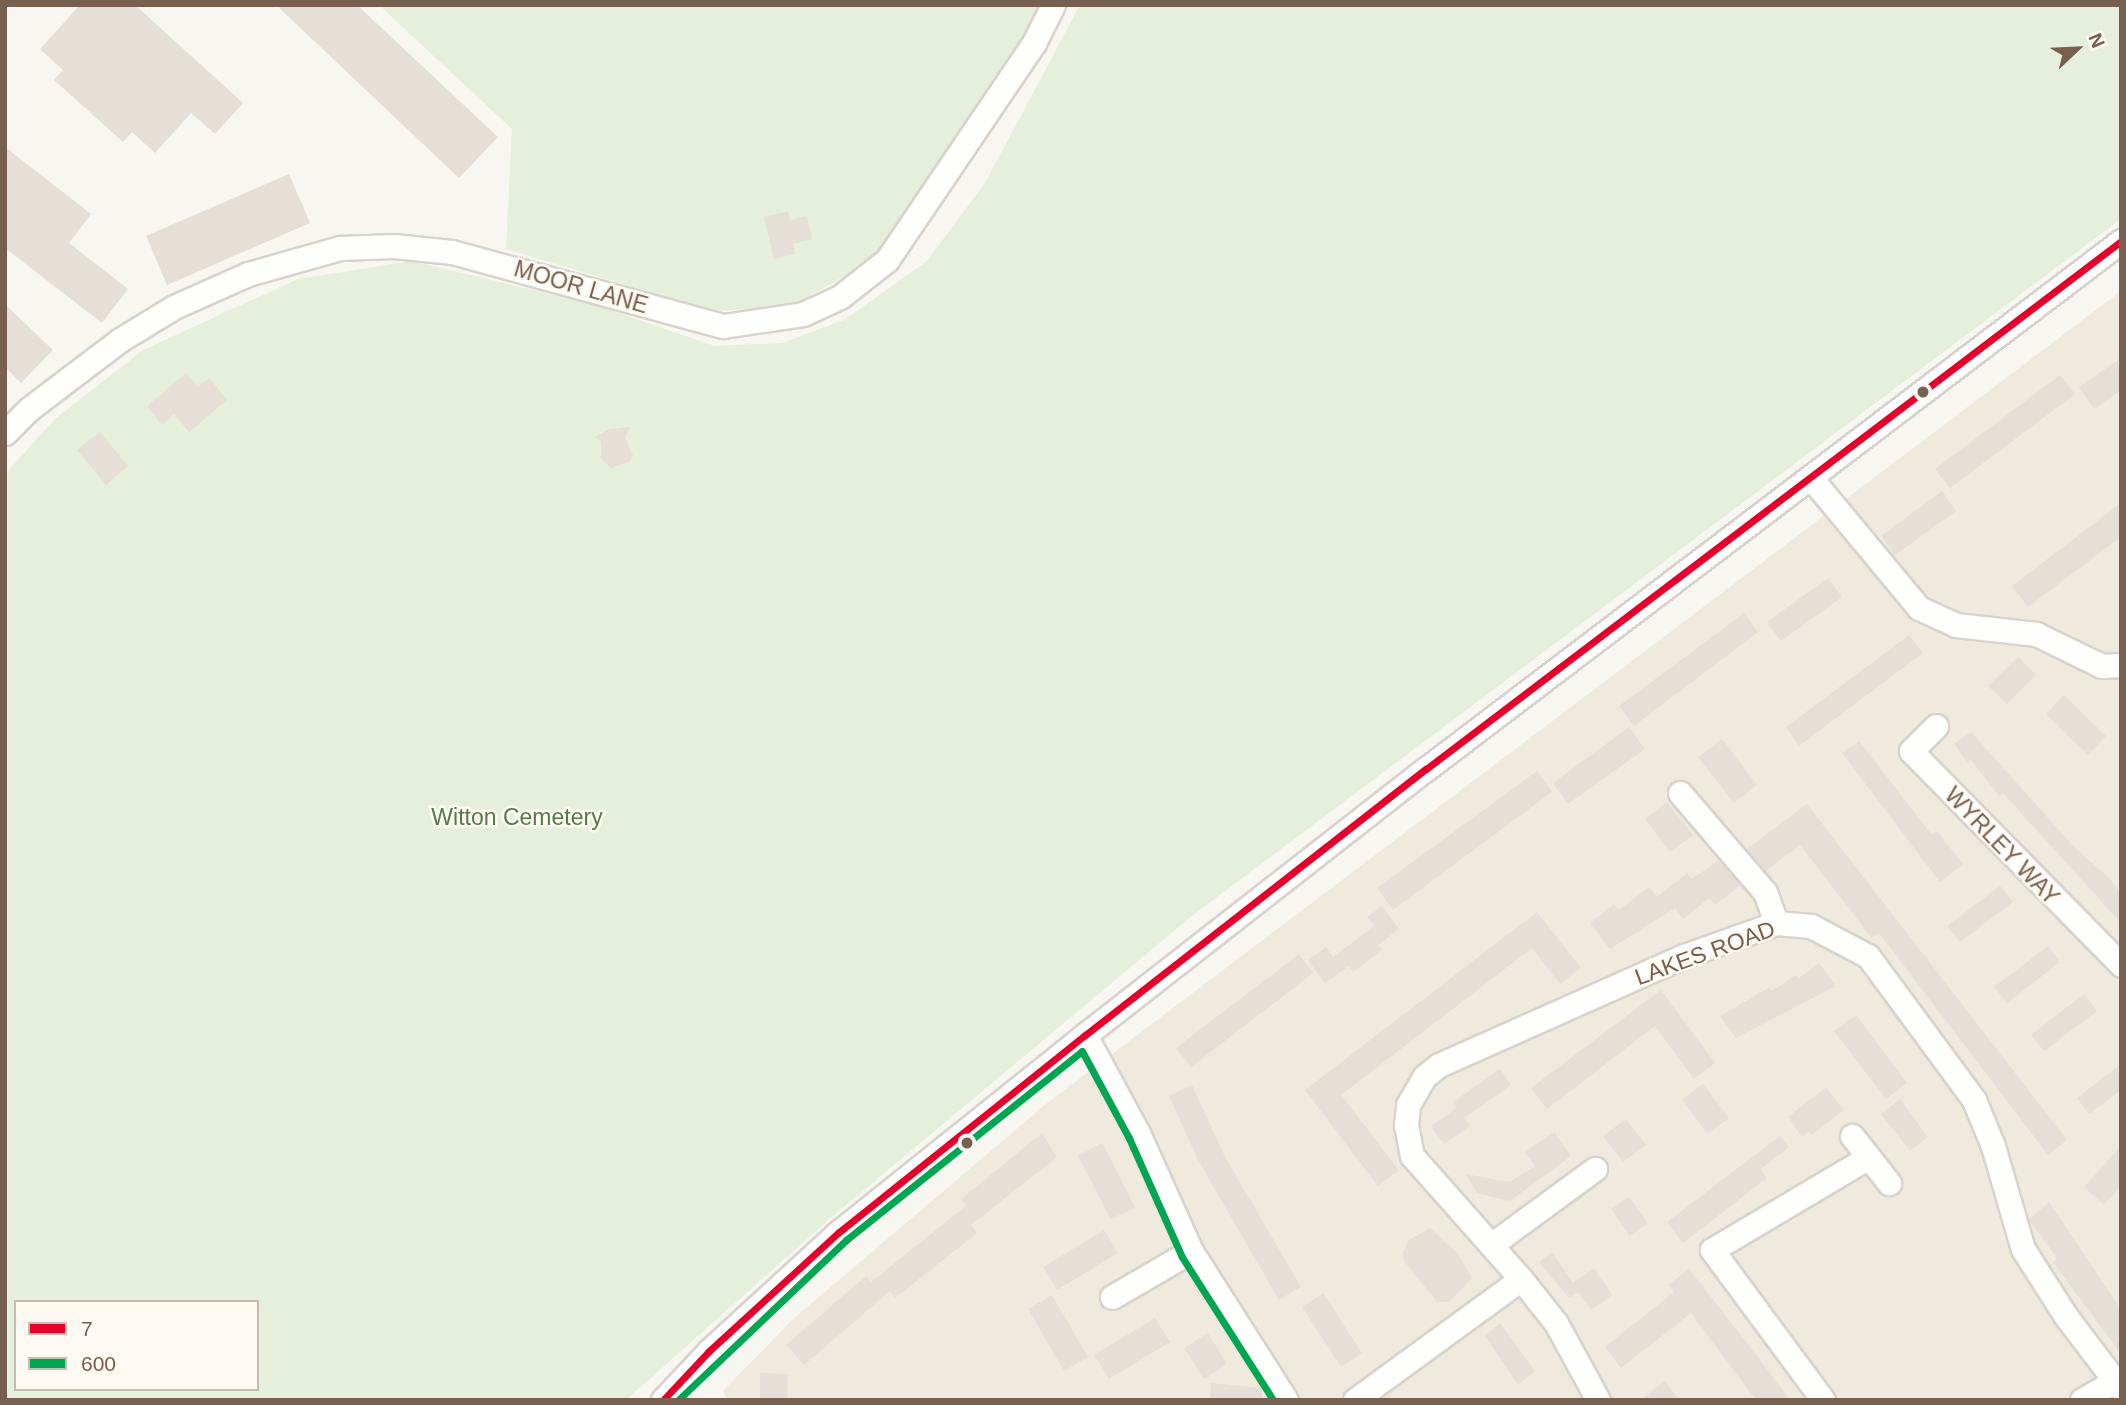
<!DOCTYPE html>
<html>
<head>
<meta charset="utf-8">
<style>
	body { margin:0 }
	#map { position:relative; width:2126px; height:1405px; overflow:hidden; background:#f8f6f0; font-family:Arial,sans-serif }
	div>[style] { position:absolute }
	[style*='--x'] { left:calc(var(--x)*1px); top:calc(var(--y)*1px); width:calc(var(--w)*1px); rotate:calc(var(--a)*1deg) }
	.residential>* { inset:0; background:#f0e9de }
	.green>* { inset:0; background:#e5efdc }
	.building>* { inset:0; background:#e5dfd7 }
	.roads { filter:drop-shadow(2px 0 #d8d3cd) drop-shadow(-2px 0 #d8d3cd) drop-shadow(0 2px #d8d3cd) drop-shadow(0 -2px #d8d3cd) }
	.minor>* { height:23px; margin:-11.5px; padding:0 11.5px; transform-origin:11.5px; border-radius:11.5px; background:#fefefd }
	.bus-1>* { height:7px; margin:-3.5px; padding:0 3.5px; transform-origin:3.5px; border-radius:3.5px; background:#e4002b }
	.bus-2>* { height:7px; margin:-3.5px; padding:0 3.5px; transform-origin:3.5px; border-radius:3.5px; background:#00a651 }
	.dots>* { width:19px; height:19px; translate:-50% -50%; box-sizing:border-box; border:4px solid #fefaf3; border-radius:50% }
	span { translate:-50% -50%; white-space:nowrap; text-align:center; line-height:1.15; -webkit-text-stroke:5px #fefaf3; paint-order:stroke }
	.street-label { font-size:23px; color:#77604f }
	.park-label { font-size:23px; color:#547c48 }
	.frame { position:absolute; inset:0; border:7px solid #77604f; pointer-events:none }
	.legend { position:absolute; left:14px; top:1300px; width:245px; height:91px; box-sizing:border-box; background:#fefaf3; border:2px solid #c8bcb1; margin:0; padding:9px 12px; list-style:none; font-size:21px; color:#77604f }
	.legend li { display:flex; align-items:center; gap:14px; height:35px }
	.legend b { width:35px; border:2px solid #c8bcb1 }
	.north { position:absolute; left:2042px; top:14px; width:70px; height:70px; -webkit-text-stroke:5px #fefaf3; paint-order:stroke; rotate:67deg; font-size:19px; font-weight:700; line-height:28px; text-align:center; color:#77604f }
	.north::after { content:''; display:block; margin:auto; width:24px; height:32px; background:#77604f; clip-path:polygon(50% 0,100% 100%,50% 72%,0 100%) }
</style>
</head>
<body>
<div id="map">
	<div class="residential">
		<i style="clip-path:polygon(2121px 291px,2121px 1400px,728px 1400px,723px 1391px,793px 1319px,1046px 1104px)"></i>
	</div>
	<div class="green">
		<i style="clip-path:polygon(379px 5px,1038px 5px,1029px 26px,871px 261px,790px 307px,713px 311px,506px 249px,512px 129px)"></i>
		<i style="clip-path:polygon(evenodd,1080px 5px,2121px 5px,2121px 219px,1193px 915px,833px 1216px,626px 1400px,5px 1400px,5px 474px,55px 419px,143px 350px,298px 279px,412px 261px,592px 304px,715px 346px,782px 343px,844px 320px,927px 261px,985px 183px,1080px 5px,16px 1302px,257px 1302px,257px 1389px,16px 1389px,16px 1302px)"></i>
	</div>
	<div class="building">
		<i style="clip-path:polygon(80px 5px,135px 5px,243px 103px,215px 134px,191px 113px,155px 153px,132px 132px,123px 142px,54px 80px,63px 70px,40px 49px)"></i>
		<i style="clip-path:polygon(276px 5px,357px 5px,498px 137px,459px 178px)"></i>
		<i style="clip-path:polygon(5px 147px,91px 214px,69px 243px,128px 289px,102px 323px,5px 248px)"></i>
		<i style="clip-path:polygon(289px 174px,310px 223px,167px 285px,146px 236px)"></i>
		<i style="clip-path:polygon(788px 211px,790px 220px,807px 216px,812px 239px,793px 244px,795px 254px,774px 259px,764px 217px)"></i>
		<i style="clip-path:polygon(5px 304px,53px 350px,21px 383px,5px 367px)"></i>
		<i style="clip-path:polygon(2121px 358px,2121px 390px,2094px 409px,2079px 387px)"></i>
		<i style="clip-path:polygon(186px 373px,198px 387px,209px 378px,227px 400px,189px 432px,174px 414px,162px 425px,147px 406px)"></i>
		<i style="clip-path:polygon(2060px 375px,2075px 394px,1950px 488px,1935px 469px)"></i>
		<i style="clip-path:polygon(630px 427px,625px 437px,633px 455px,630px 461px,611px 468px,601px 458px,601px 442px,595px 437px,610px 429px)"></i>
		<i style="clip-path:polygon(100px 432px,128px 466px,106px 485px,77px 450px)"></i>
		<i style="clip-path:polygon(1942px 491px,1956px 511px,1895px 555px,1881px 536px)"></i>
		<i style="clip-path:polygon(2121px 503px,2121px 537px,2028px 607px,2012px 586px)"></i>
		<i style="clip-path:polygon(1828px 578px,1842px 597px,1781px 641px,1767px 622px)"></i>
		<i style="clip-path:polygon(1744px 613px,1758px 632px,1634px 726px,1619px 706px)"></i>
		<i style="clip-path:polygon(1909px 635px,1923px 653px,1799px 746px,1786px 727px)"></i>
		<i style="clip-path:polygon(2018px 657px,2036px 675px,2007px 704px,1988px 686px)"></i>
		<i style="clip-path:polygon(2064px 695px,2106px 736px,2088px 755px,2046px 714px)"></i>
		<i style="clip-path:polygon(1629px 727px,1645px 749px,1568px 804px,1553px 783px)"></i>
		<i style="clip-path:polygon(1971px 732px,2075px 848px,2109px 878px,2121px 893px,2121px 923px,2003px 793px,1999px 796px,1971px 760px,1968px 763px,1954px 744px)"></i>
		<i style="clip-path:polygon(1722px 739px,1757px 785px,1734px 803px,1698px 757px)"></i>
		<i style="clip-path:polygon(1859px 741px,1932px 835px,1937px 831px,1963px 864px,1940px 882px,1842px 753px)"></i>
		<i style="clip-path:polygon(1537px 771px,1552px 792px,1393px 910px,1377px 888px)"></i>
		<i style="clip-path:polygon(1667px 802px,1693px 835px,1670px 852px,1645px 819px)"></i>
		<i style="clip-path:polygon(1807px 804px,2067px 1140px,2048px 1155px,1879px 933px,1872px 938px,1800px 845px,1766px 871px,1747px 849px)"></i>
		<i style="clip-path:polygon(1719px 860px,1741px 885px,1715px 905px,1709px 898px,1683px 919px,1675px 908px,1610px 949px,1590px 923px,1614px 904px,1619px 910px,1649px 887px,1657px 897px,1687px 873px,1692px 879px)"></i>
		<i style="clip-path:polygon(2000px 886px,2013px 902px,1960px 942px,1947px 926px)"></i>
		<i style="clip-path:polygon(1382px 906px,1399px 929px,1378px 945px,1382px 950px,1353px 972px,1349px 966px,1325px 983px,1308px 960px,1326px 947px,1333px 957px,1374px 926px,1367px 917px)"></i>
		<i style="clip-path:polygon(1537px 912px,1581px 968px,1560px 984px,1532px 948px,1341px 1095px,1399px 1170px,1378px 1186px,1305px 1090px)"></i>
		<i style="clip-path:polygon(2048px 946px,2060px 962px,2007px 1003px,1994px 987px)"></i>
		<i style="clip-path:polygon(1299px 954px,1313px 973px,1191px 1067px,1176px 1048px)"></i>
		<i style="clip-path:polygon(1819px 963px,1836px 986px,1736px 1038px,1720px 1016px,1770px 987px,1772px 991px,1796px 975px,1798px 979px)"></i>
		<i style="clip-path:polygon(1661px 990px,1715px 1063px,1694px 1079px,1655px 1026px,1547px 1109px,1531px 1088px)"></i>
		<i style="clip-path:polygon(2084px 994px,2097px 1011px,2044px 1051px,2031px 1035px)"></i>
		<i style="clip-path:polygon(1856px 1015px,1907px 1083px,1886px 1099px,1834px 1031px)"></i>
		<i style="clip-path:polygon(2121px 1064px,2121px 1090px,2089px 1114px,2077px 1098px)"></i>
		<i style="clip-path:polygon(1500px 1069px,1511px 1085px,1464px 1118px,1470px 1126px,1444px 1144px,1431px 1126px,1457px 1108px,1453px 1102px)"></i>
		<i style="clip-path:polygon(1703px 1084px,1729px 1118px,1707px 1134px,1682px 1099px)"></i>
		<i style="clip-path:polygon(1192px 1085px,1225px 1157px,1301px 1287px,1279px 1300px,1198px 1160px,1169px 1096px)"></i>
		<i style="clip-path:polygon(1826px 1087px,1844px 1110px,1812px 1135px,1809px 1131px,1802px 1137px,1788px 1117px)"></i>
		<i style="clip-path:polygon(1900px 1099px,1928px 1137px,1910px 1151px,1881px 1114px)"></i>
		<i style="clip-path:polygon(1626px 1119px,1646px 1145px,1623px 1162px,1603px 1136px)"></i>
		<i style="clip-path:polygon(1554px 1132px,1571px 1156px,1510px 1201px,1477px 1193px,1465px 1174px,1509px 1182px,1535px 1166px,1525px 1152px)"></i>
		<i style="clip-path:polygon(1042px 1133px,1057px 1157px,971px 1225px,977px 1233px,895px 1298px,890px 1291px,804px 1365px,786px 1345px,866px 1276px,871px 1282px,966px 1206px,961px 1199px)"></i>
		<i style="clip-path:polygon(1780px 1136px,1789px 1147px,1761px 1169px,1767px 1178px,1683px 1243px,1667px 1222px)"></i>
		<i style="clip-path:polygon(1102px 1143px,1135px 1207px,1111px 1219px,1078px 1156px)"></i>
		<i style="clip-path:polygon(2121px 1146px,2121px 1186px,2104px 1205px,2084px 1187px)"></i>
		<i style="clip-path:polygon(1629px 1197px,1648px 1223px,1630px 1236px,1611px 1209px)"></i>
		<i style="clip-path:polygon(2049px 1202px,2121px 1310px,2121px 1354px,2053px 1262px,2057px 1258px,2029px 1220px)"></i>
		<i style="clip-path:polygon(1430px 1228px,1458px 1254px,1472px 1278px,1449px 1302px,1437px 1302px,1404px 1261px,1403px 1252px,1409px 1240px)"></i>
		<i style="clip-path:polygon(1104px 1230px,1118px 1253px,1057px 1290px,1043px 1267px)"></i>
		<i style="clip-path:polygon(1552px 1252px,1573px 1283px,1594px 1268px,1612px 1295px,1591px 1310px,1578px 1292px,1569px 1298px,1539px 1262px)"></i>
		<i style="clip-path:polygon(1689px 1269px,1747px 1343px,1790px 1400px,1756px 1400px,1691px 1313px,1621px 1368px,1605px 1347px,1674px 1292px,1668px 1285px)"></i>
		<i style="clip-path:polygon(1323px 1293px,1362px 1353px,1341px 1367px,1302px 1307px)"></i>
		<i style="clip-path:polygon(1052px 1295px,1088px 1357px,1064px 1371px,1028px 1309px)"></i>
		<i style="clip-path:polygon(1155px 1318px,1170px 1342px,1109px 1379px,1094px 1355px)"></i>
		<i style="clip-path:polygon(1500px 1323px,1535px 1371px,1518px 1385px,1485px 1336px)"></i>
		<i style="clip-path:polygon(1208px 1333px,1227px 1364px,1204px 1379px,1184px 1348px)"></i>
		<i style="clip-path:polygon(760px 1373px,788px 1374px,787px 1400px,760px 1400px)"></i>
		<i style="clip-path:polygon(1665px 1381px,1679px 1400px,1640px 1400px)"></i>
		<i style="clip-path:polygon(1211px 1383px,1262px 1388px,1262px 1400px,1210px 1400px)"></i>
	</div>
	<div class="roads">
		<div class="minor">
			<i style="--x:5;--y:433;--w:34;--a:-45"></i>
			<i style="--x:29;--y:409;--w:114;--a:-37.2"></i>
			<i style="--x:120;--y:340;--w:63;--a:-31.4"></i>
			<i style="--x:174;--y:307;--w:81;--a:-24"></i>
			<i style="--x:248;--y:274;--w:96;--a:-15.8"></i>
			<i style="--x:340;--y:248;--w:54;--a:-2.1"></i>
			<i style="--x:394;--y:246;--w:58;--a:5.9"></i>
			<i style="--x:452;--y:252;--w:281;--a:15.3"></i>
			<i style="--x:723;--y:326;--w:81;--a:-8.5"></i>
			<i style="--x:803;--y:314;--w:41;--a:-24.7"></i>
			<i style="--x:840;--y:297;--w:60;--a:-38.2"></i>
			<i style="--x:887;--y:260;--w:262;--a:-55.9"></i>
			<i style="--x:1034;--y:43;--w:42;--a:-63.4"></i>
			<i style="--x:1811;--y:478;--w:169;--a:50.3"></i>
			<i style="--x:1919;--y:608;--w:41;--a:24.7"></i>
			<i style="--x:1956;--y:625;--w:81;--a:6.4"></i>
			<i style="--x:2036;--y:634;--w:73;--a:25.9"></i>
			<i style="--x:2102;--y:666;--w:19;--a:-3"></i>
			<i style="--x:1936;--y:726;--w:35;--a:135"></i>
			<i style="--x:1911;--y:751;--w:300;--a:45.5"></i>
			<i style="--x:1680;--y:793;--w:130;--a:49.4"></i>
			<i style="--x:1765;--y:892;--w:33;--a:70"></i>
			<i style="--x:1085;--y:1035;--w:111;--a:61.6"></i>
			<i style="--x:1138;--y:1133;--w:129;--a:65.8"></i>
			<i style="--x:1191;--y:1251;--w:177;--a:57.5"></i>
			<i style="--x:1852;--y:1136;--w:60;--a:51.8"></i>
			<i style="--x:1491;--y:1245;--w:129;--a:-36.2"></i>
			<i style="--x:1521;--y:1279;--w:164;--a:-131.5"></i>
			<i style="--x:1412;--y:1156;--w:32;--a:-101"></i>
			<i style="--x:1406;--y:1125;--w:20;--a:-84"></i>
			<i style="--x:1408;--y:1105;--w:32;--a:-60"></i>
			<i style="--x:1424;--y:1077;--w:19;--a:-39"></i>
			<i style="--x:1439;--y:1065;--w:268;--a:-24"></i>
			<i style="--x:1684;--y:956;--w:98;--a:-19.7"></i>
			<i style="--x:1776;--y:923;--w:35;--a:5"></i>
			<i style="--x:1811;--y:926;--w:64;--a:27.8"></i>
			<i style="--x:1868;--y:956;--w:179;--a:53.6"></i>
			<i style="--x:1974;--y:1100;--w:50;--a:67.6"></i>
			<i style="--x:1993;--y:1146;--w:107;--a:73.8"></i>
			<i style="--x:2023;--y:1249;--w:78;--a:57.5"></i>
			<i style="--x:2065;--y:1315;--w:93;--a:52.9"></i>
			<i style="--x:1112;--y:1297;--w:91;--a:-30.2"></i>
			<i style="--x:663;--y:1400;--w:67;--a:-46.8"></i>
			<i style="--x:709;--y:1351;--w:176;--a:-42.5"></i>
			<i style="--x:839;--y:1232;--w:315;--a:-38.7"></i>
			<i style="--x:1085;--y:1035;--w:432;--a:-38"></i>
			<i style="--x:1426;--y:769;--w:873;--a:-37.22"></i>
			<i style="--x:1355;--y:1400;--w:205;--a:-36.1"></i>
			<i style="--x:1521;--y:1279;--w:56;--a:51.5"></i>
			<i style="--x:1556;--y:1323;--w:88;--a:61.4"></i>
			<i style="--x:1823;--y:1400;--w:187;--a:-126.5"></i>
			<i style="--x:1712;--y:1250;--w:180;--a:-30.7"></i>
			<i style="--x:2082;--y:1400;--w:38;--a:-30"></i>
		</div>
	</div>
	<div class="bus-1">
		<i style="--x:663;--y:1400;--w:67;--a:-46.8"></i>
		<i style="--x:709;--y:1351;--w:176;--a:-42.5"></i>
		<i style="--x:839;--y:1232;--w:315;--a:-38.7"></i>
		<i style="--x:1085;--y:1035;--w:432;--a:-38"></i>
		<i style="--x:1426;--y:769;--w:873;--a:-37.22"></i>
	</div>
	<div class="bus-2">
		<i style="--x:678;--y:1400;--w:232;--a:-43.6"></i>
		<i style="--x:846;--y:1240;--w:302;--a:-38.7"></i>
		<i style="--x:1082;--y:1051;--w:99;--a:61.6"></i>
		<i style="--x:1129;--y:1138;--w:130;--a:66"></i>
		<i style="--x:1182;--y:1257;--w:169;--a:57.5"></i>
	</div>
	<div class="dots">
		<i style="left:1923px;top:392px;background:#77604f"></i>
		<i style="left:967px;top:1143px;background:#77604f"></i>
	</div>
	<div class="street-label">
		<span style="left:581px;top:287px;rotate:16deg">MOOR LANE</span>
		<span style="left:2002px;top:846px;rotate:46deg">WYRLEY WAY</span>
		<span style="left:1705px;top:953px;rotate:-20deg">LAKES ROAD</span>
	</div>
	<div class="park-label">
		<span style="left:517px;top:817px">Witton Cemetery</span>
	</div>
	<div class="frame"></div>
	<ul class="legend">
	<li><b style="height:9px;background:#e4002b"></b>7</li>
	<li><b style="height:9px;background:#00a651"></b>600</li>
	</ul>
	<div class="north">N</div>
</div>
</body>
</html>
